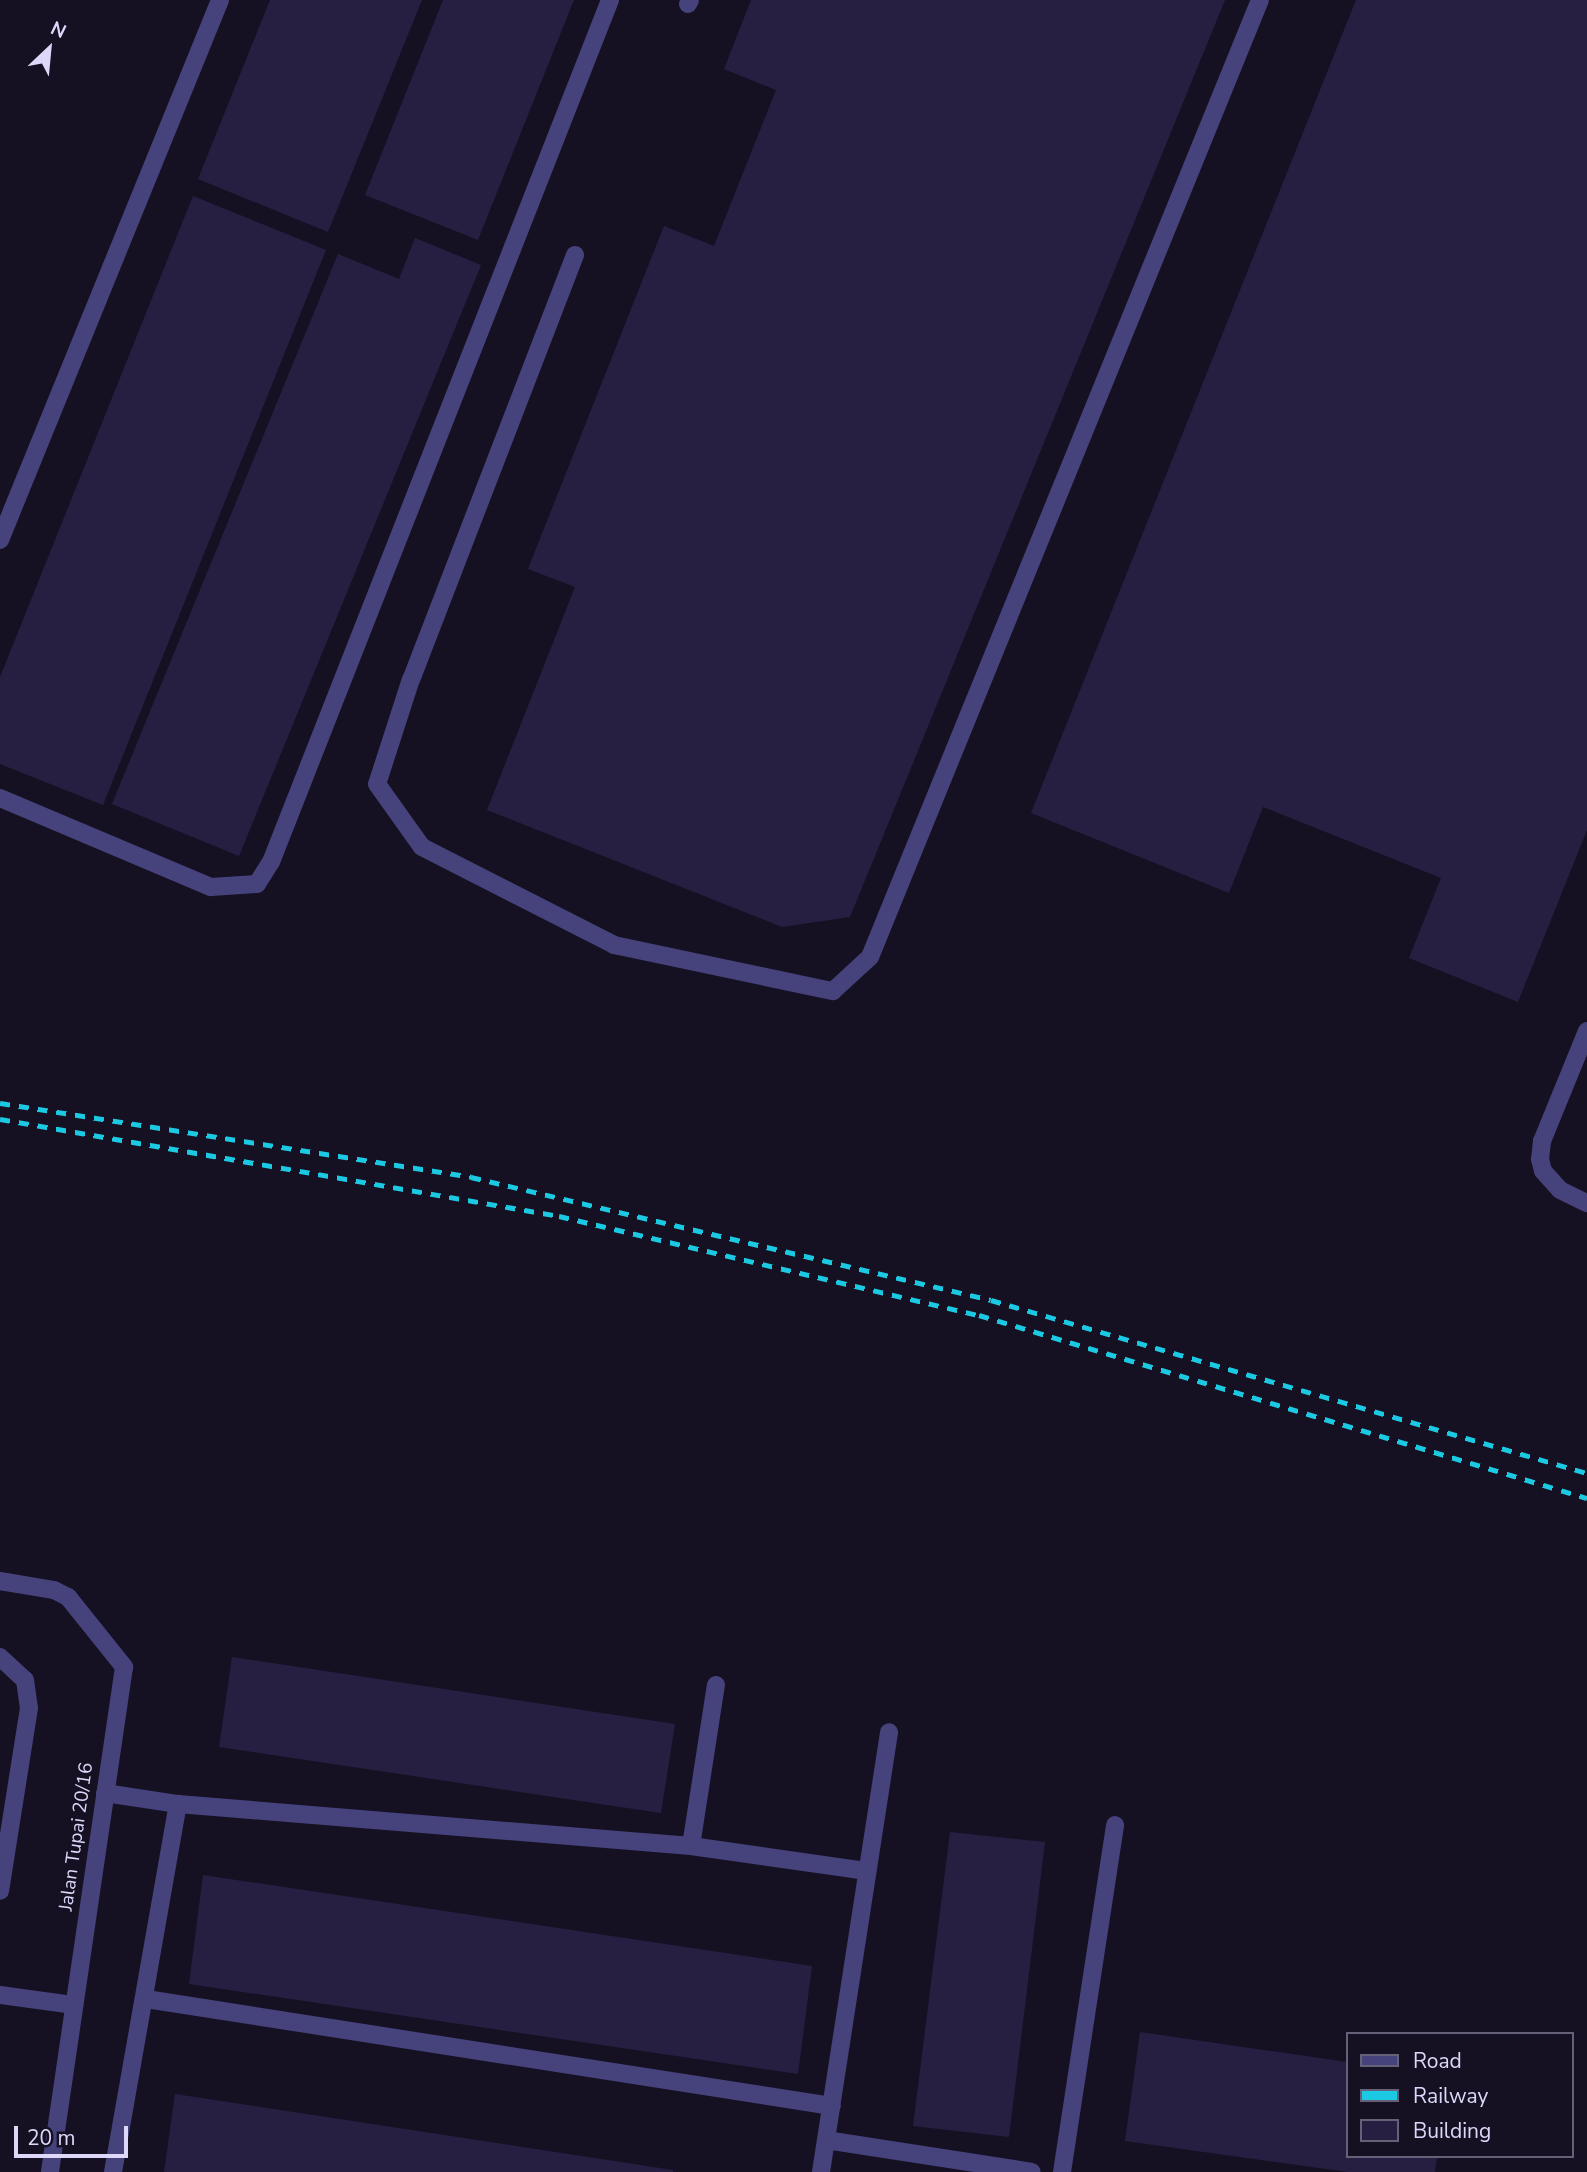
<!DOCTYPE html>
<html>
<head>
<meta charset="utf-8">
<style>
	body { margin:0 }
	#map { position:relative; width:1587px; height:2172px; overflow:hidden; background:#151123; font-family:"Nunito Sans",sans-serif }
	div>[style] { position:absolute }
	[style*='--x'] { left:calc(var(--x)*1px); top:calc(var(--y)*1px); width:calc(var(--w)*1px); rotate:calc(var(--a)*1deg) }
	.building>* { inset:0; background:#271f42 }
	.minor>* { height:18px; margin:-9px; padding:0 9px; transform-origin:9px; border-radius:9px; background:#46427c }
	.rail>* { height:5px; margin-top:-2.5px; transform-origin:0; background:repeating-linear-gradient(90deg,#1cc9e2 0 10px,transparent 0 19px) }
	span { translate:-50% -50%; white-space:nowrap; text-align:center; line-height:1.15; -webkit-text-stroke:5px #151123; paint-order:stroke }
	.street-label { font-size:19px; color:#ddd8fa }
	.legend { position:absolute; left:1346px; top:2032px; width:228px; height:126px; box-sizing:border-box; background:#151123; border:2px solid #656179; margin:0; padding:9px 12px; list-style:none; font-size:21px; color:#ddd8fa }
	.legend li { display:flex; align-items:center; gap:14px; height:35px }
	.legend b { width:35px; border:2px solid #656179 }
	.north { position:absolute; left:14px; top:14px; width:70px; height:70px; -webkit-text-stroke:5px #151123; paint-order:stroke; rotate:26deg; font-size:19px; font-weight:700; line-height:28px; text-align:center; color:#ddd8fa }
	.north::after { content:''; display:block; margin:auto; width:24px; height:32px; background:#ddd8fa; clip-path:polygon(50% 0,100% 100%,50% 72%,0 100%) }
	.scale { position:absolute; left:14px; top:2126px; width:114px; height:32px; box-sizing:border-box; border:4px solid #ddd8fa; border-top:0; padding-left:9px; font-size:21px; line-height:24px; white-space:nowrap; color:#ddd8fa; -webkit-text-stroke:5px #151123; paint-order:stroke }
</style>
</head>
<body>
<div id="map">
	<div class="building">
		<i style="clip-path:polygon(270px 0,422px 0,328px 232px,198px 179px)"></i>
		<i style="clip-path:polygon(443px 0,574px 0,478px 240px,365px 195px)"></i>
		<i style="clip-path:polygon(751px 0,1225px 0,850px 917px,782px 927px,487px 810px,575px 587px,528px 569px,664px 226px,714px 246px,776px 90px,724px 69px)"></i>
		<i style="clip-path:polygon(1356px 0,1587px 0,1587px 830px,1518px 1002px,1409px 958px,1441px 878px,1263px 807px,1229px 893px,1031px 813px)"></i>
		<i style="clip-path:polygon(193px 196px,326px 250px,103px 805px,0 764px,0 677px)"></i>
		<i style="clip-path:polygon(415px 238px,481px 265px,239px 856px,112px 804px,338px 254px,399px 279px)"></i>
		<i style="clip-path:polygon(232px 1657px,675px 1724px,661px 1813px,219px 1747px)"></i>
		<i style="clip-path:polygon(950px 1832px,1045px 1842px,1009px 2137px,913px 2126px)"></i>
		<i style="clip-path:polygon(203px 1875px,812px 1966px,798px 2074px,189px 1984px)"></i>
		<i style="clip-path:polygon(1140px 2032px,1347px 2062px,1347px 2156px,1437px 2156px,1435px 2172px,1348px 2172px,1125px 2141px)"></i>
		<i style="clip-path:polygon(175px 2094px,673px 2170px,673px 2172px,164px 2172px)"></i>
	</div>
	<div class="minor">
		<i style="--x:688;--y:4;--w:4;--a:-63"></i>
		<i style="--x:575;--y:255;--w:455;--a:111.1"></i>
		<i style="--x:411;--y:679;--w:110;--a:107.9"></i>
		<i style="--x:377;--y:784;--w:77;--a:54.5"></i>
		<i style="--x:422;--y:847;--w:216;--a:27"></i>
		<i style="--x:614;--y:945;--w:224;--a:11.9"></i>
		<i style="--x:833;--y:991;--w:50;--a:-42.6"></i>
		<i style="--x:870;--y:957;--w:1033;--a:-67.83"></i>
		<i style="--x:0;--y:540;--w:583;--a:-67.83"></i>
		<i style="--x:0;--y:798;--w:229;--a:22.9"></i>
		<i style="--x:211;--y:887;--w:46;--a:-3.7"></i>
		<i style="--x:257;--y:884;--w:26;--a:-58"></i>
		<i style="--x:271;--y:862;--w:926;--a:-68.53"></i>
		<i style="--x:1587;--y:1031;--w:119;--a:112.2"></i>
		<i style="--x:1542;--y:1141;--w:18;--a:96"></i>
		<i style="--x:1540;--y:1159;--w:12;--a:76"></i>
		<i style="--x:1543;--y:1171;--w:25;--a:48"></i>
		<i style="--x:1560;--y:1190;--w:30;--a:26"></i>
		<i style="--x:0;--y:1581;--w:55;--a:9.5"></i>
		<i style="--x:54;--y:1590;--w:16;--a:27"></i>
		<i style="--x:68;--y:1597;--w:90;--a:51.3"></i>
		<i style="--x:124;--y:1667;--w:510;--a:98.34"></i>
		<i style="--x:0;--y:1657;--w:34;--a:43"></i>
		<i style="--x:25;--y:1680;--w:28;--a:82"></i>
		<i style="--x:29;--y:1708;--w:185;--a:99"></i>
		<i style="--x:105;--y:1793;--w:74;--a:8.6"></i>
		<i style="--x:691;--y:1846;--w:163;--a:-81.2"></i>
		<i style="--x:0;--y:1995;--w:75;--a:7.7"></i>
		<i style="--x:146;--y:1999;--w:694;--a:8.87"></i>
		<i style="--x:826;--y:2140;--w:208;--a:8.8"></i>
		<i style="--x:113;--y:2172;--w:374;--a:-80"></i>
		<i style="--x:178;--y:1804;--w:515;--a:4.68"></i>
		<i style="--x:691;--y:1846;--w:178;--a:8.1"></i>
		<i style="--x:821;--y:2172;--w:445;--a:-81.2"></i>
		<i style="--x:1062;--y:2172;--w:351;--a:-81.3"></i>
	</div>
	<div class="rail">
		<i style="--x:0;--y:1103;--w:477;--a:8.9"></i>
		<i style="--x:471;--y:1177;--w:534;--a:13.31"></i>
		<i style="--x:991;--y:1300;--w:621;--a:16.19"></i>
		<i style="--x:0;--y:1119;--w:567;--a:9.84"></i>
		<i style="--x:559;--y:1216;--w:432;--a:13.3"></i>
		<i style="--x:979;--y:1315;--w:635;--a:16.75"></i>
	</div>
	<div class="street-label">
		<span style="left:77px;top:1837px;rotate:-82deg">Jalan Tupai 20/16</span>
	</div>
	<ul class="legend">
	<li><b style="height:9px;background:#46427c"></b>Road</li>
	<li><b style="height:9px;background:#1cc9e2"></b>Railway</li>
	<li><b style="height:19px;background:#271f42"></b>Building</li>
	</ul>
	<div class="north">N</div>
	<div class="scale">20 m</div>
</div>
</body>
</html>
